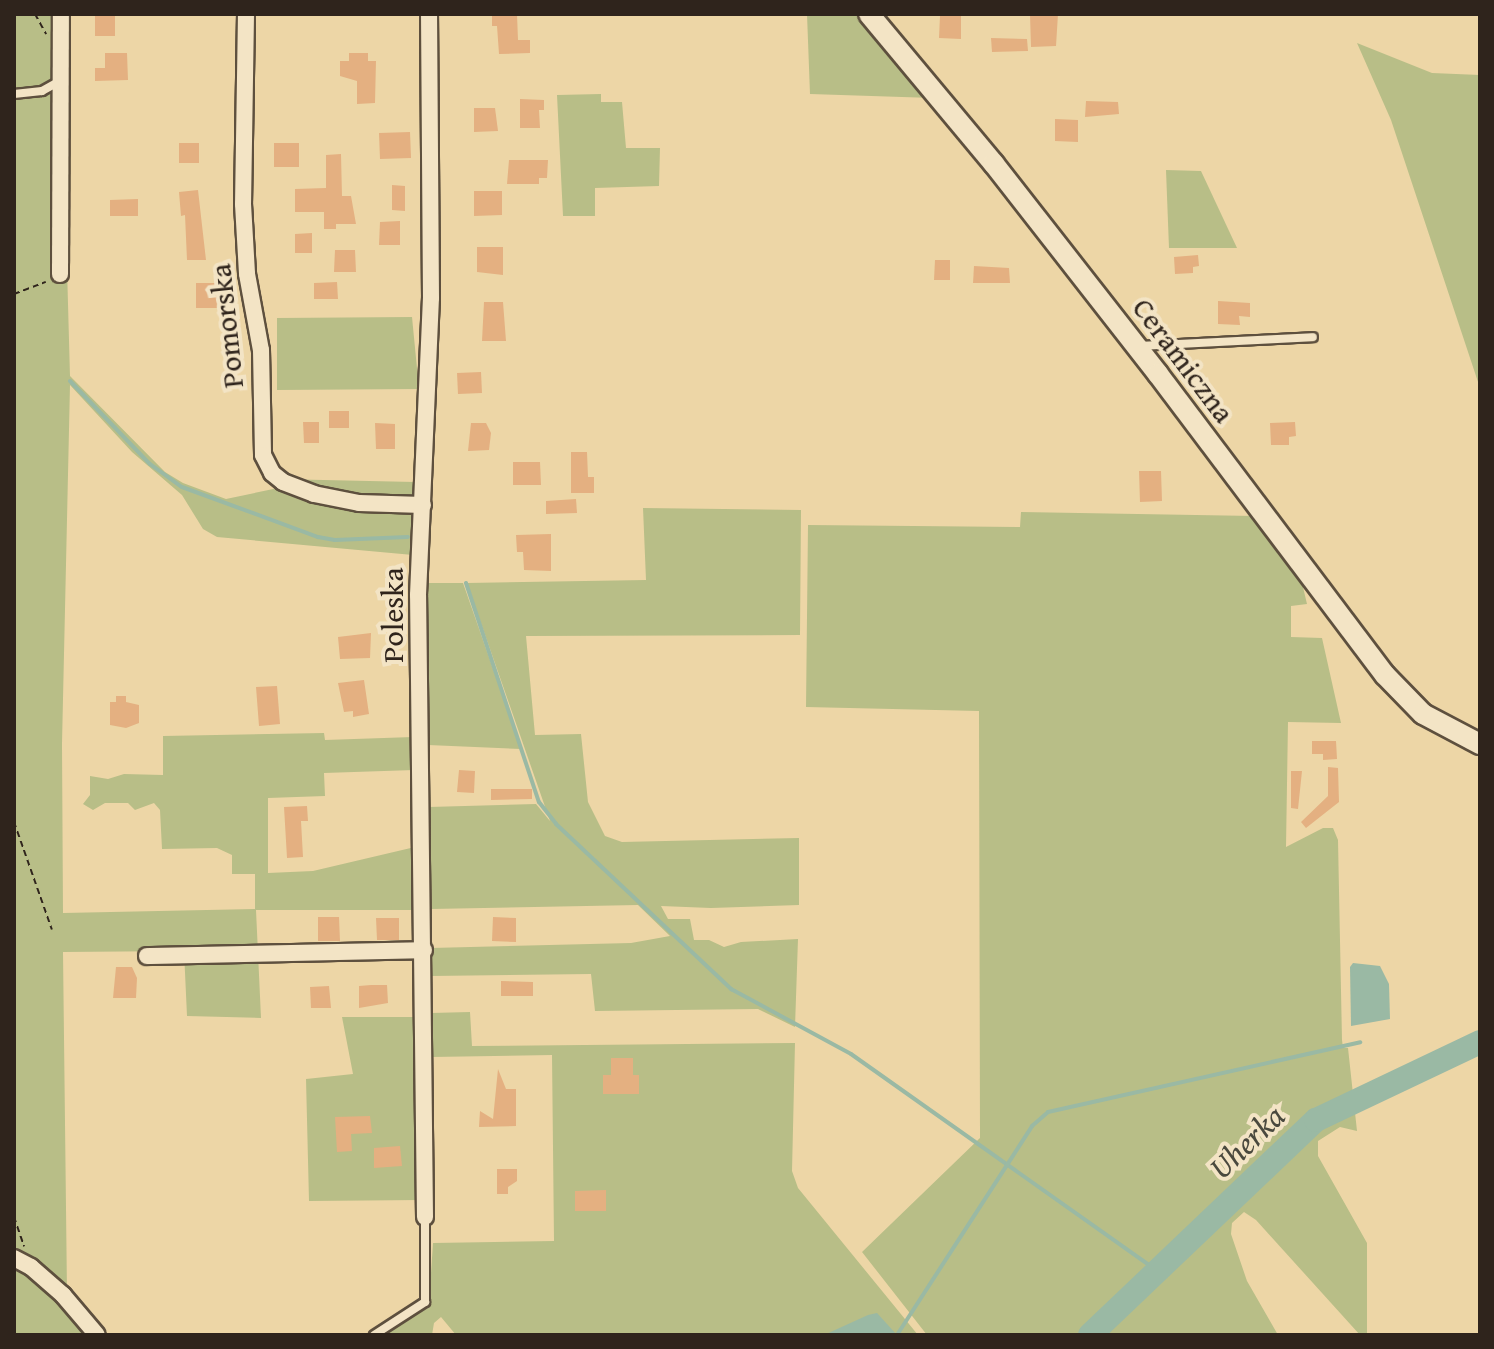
<!DOCTYPE html>
<html>
<head>
<meta charset="utf-8">
<style>
	body { margin:0 }
	#map { position:relative; width:1494px; height:1349px; overflow:hidden; background:#edd6a6; font-family:"Gentium Book Plus",serif }
	div>[style] { position:absolute }
	[style*='--x'] { left:calc(var(--x)*1px); top:calc(var(--y)*1px); width:calc(var(--w)*1px); rotate:calc(var(--a)*1deg) }
	.green>* { inset:0; background:#b8be87 }
	.water>* { inset:0; background:#9ab9a4 }
	.stream>* { height:4px; margin:-2px; padding:0 2px; transform-origin:2px; border-radius:2px; background:#9ab9a4 }
	.river>* { height:24px; margin:-12px; padding:0 12px; transform-origin:12px; border-radius:12px; background:#9ab9a4 }
	.building>* { inset:0; background:#e4b081 }
	.path>* { height:2px; margin-top:-1px; transform-origin:0; background:repeating-linear-gradient(90deg,#2f241c 0 6px,transparent 0 10px) }
	.roads { filter:drop-shadow(2px 0 #5e503e) drop-shadow(-2px 0 #5e503e) drop-shadow(0 2px #5e503e) drop-shadow(0 -2px #5e503e) }
	.service>* { height:8px; margin:-4px; padding:0 4px; transform-origin:4px; border-radius:4px; background:#f3e4c5 }
	.minor>* { height:16px; margin:-8px; padding:0 8px; transform-origin:8px; border-radius:8px; background:#f3e4c5 }
	.tertiary>* { height:20px; margin:-10px; padding:0 10px; transform-origin:10px; border-radius:10px; background:#f3e4c5 }
	span { translate:-50% -50%; white-space:nowrap; text-align:center; line-height:1.15; -webkit-text-stroke:8px #f3e4c5; paint-order:stroke }
	.street-label { font-size:30px; color:#2f241c }
	.water-label { font-size:32px; color:#4a493e; font-style:italic }
	.frame { position:absolute; inset:0; border:16px solid #2f241c; pointer-events:none }
</style>
</head>
<body>
<div id="map">
	<div class="green">
		<i style="clip-path:polygon(17px 14px,55px 14px,55px 40px,52px 42px,61px 50px,70px 376px,165px 472px,183px 483px,226px 499px,278px 488px,278px 479px,415px 482px,413px 555px,217px 537px,203px 529px,182px 495px,132px 452px,70px 385px,62px 744px,63px 913px,255px 909px,255px 874px,232px 874px,232px 855px,217px 848px,162px 849px,160px 810px,154px 803px,135px 810px,128px 803px,105px 803px,93px 810px,83px 804px,90px 795px,90px 776px,108px 779px,124px 774px,163px 775px,163px 736px,324px 733px,325px 740px,413px 737px,414px 770px,324px 773px,325px 796px,268px 798px,268px 873px,313px 871px,415px 847px,416px 910px,256px 910px,261px 1018px,187px 1016px,184px 951px,63px 952px,67px 1293px,94px 1335px,14px 1335px,14px 17px)"></i>
		<i style="clip-path:polygon(807px 14px,862px 14px,933px 98px,810px 94px)"></i>
		<i style="clip-path:polygon(1357px 43px,1432px 73px,1480px 75px,1480px 388px,1391px 120px)"></i>
		<i style="clip-path:polygon(601px 94px,601px 102px,622px 102px,626px 148px,660px 148px,659px 186px,595px 188px,595px 216px,563px 216px,557px 95px)"></i>
		<i style="clip-path:polygon(1166px 170px,1201px 171px,1237px 248px,1169px 248px)"></i>
		<i style="clip-path:polygon(412px 317px,419px 389px,277px 390px,277px 318px)"></i>
		<i style="clip-path:polygon(643px 508px,801px 510px,800px 635px,526px 636px,535px 735px,581px 734px,588px 802px,605px 836px,622px 842px,799px 838px,799px 905px,711px 908px,661px 906px,668px 919px,690px 919px,694px 940px,709px 940px,724px 947px,741px 942px,798px 939px,795px 1027px,758px 1009px,595px 1011px,591px 974px,431px 976px,431px 948px,631px 943px,670px 936px,638px 905px,431px 909px,429px 807px,536px 804px,550px 821px,467px 583px,646px 580px)"></i>
		<i style="clip-path:polygon(1021px 512px,1254px 516px,1302px 583px,1307px 604px,1291px 606px,1291px 637px,1322px 638px,1341px 723px,1288px 722px,1286px 847px,1323px 828px,1333px 828px,1338px 840px,1342px 1040px,1343px 1048px,1348px 1048px,1357px 1131px,1340px 1127px,1318px 1141px,1318px 1156px,1367px 1243px,1367px 1335px,1360px 1335px,1256px 1220px,1244px 1212px,1232px 1223px,1231px 1234px,1247px 1281px,1278px 1335px,927px 1335px,862px 1252px,980px 1138px,979px 711px,806px 707px,808px 525px,1020px 527px)"></i>
		<i style="clip-path:polygon(425px 583px,463px 583px,521px 749px,428px 745px)"></i>
		<i style="clip-path:polygon(470px 1012px,472px 1046px,795px 1043px,792px 1171px,798px 1188px,918px 1335px,456px 1335px,441px 1317px,434px 1323px,432px 1335px,380px 1335px,414px 1316px,429px 1303px,433px 1243px,554px 1241px,552px 1055px,431px 1057px,431px 1013px)"></i>
		<i style="clip-path:polygon(342px 1017px,417px 1017px,421px 1200px,309px 1201px,306px 1079px,353px 1074px)"></i>
	</div>
	<div class="water">
		<i style="clip-path:polygon(1353px 963px,1380px 966px,1389px 984px,1390px 1019px,1351px 1026px,1350px 967px)"></i>
		<i style="clip-path:polygon(877px 1313px,897px 1335px,824px 1335px,868px 1315px)"></i>
	</div>
	<div class="stream">
		<i style="--x:70;--y:381;--w:115;--a:46.1"></i>
		<i style="--x:150;--y:464;--w:39;--a:36"></i>
		<i style="--x:182;--y:487;--w:145;--a:20.2"></i>
		<i style="--x:318;--y:537;--w:17;--a:10"></i>
		<i style="--x:335;--y:540;--w:73;--a:-2.4"></i>
		<i style="--x:466;--y:583;--w:231;--a:71.6"></i>
		<i style="--x:539;--y:802;--w:28;--a:52"></i>
		<i style="--x:556;--y:824;--w:241;--a:43.3"></i>
		<i style="--x:731;--y:989;--w:136;--a:28.4"></i>
		<i style="--x:851;--y:1054;--w:375;--a:35.3"></i>
		<i style="--x:897;--y:1335;--w:249;--a:-57.1"></i>
		<i style="--x:1032;--y:1126;--w:21;--a:-41"></i>
		<i style="--x:1048;--y:1112;--w:320;--a:-12.6"></i>
	</div>
	<div class="river">
		<i style="--x:1090;--y:1335;--w:312;--a:-43.6"></i>
		<i style="--x:1316;--y:1120;--w:182;--a:-25.4"></i>
	</div>
	<div class="building">
		<i style="clip-path:polygon(95px 14px,115px 14px,115px 36px,95px 36px)"></i>
		<i style="clip-path:polygon(492px 14px,517px 14px,518px 40px,530px 40px,530px 53px,499px 54px,497px 26px,492px 26px)"></i>
		<i style="clip-path:polygon(1030px 14px,1058px 14px,1056px 46px,1031px 47px)"></i>
		<i style="clip-path:polygon(940px 16px,961px 16px,961px 39px,939px 38px)"></i>
		<i style="clip-path:polygon(991px 38px,1027px 39px,1028px 51px,992px 52px)"></i>
		<i style="clip-path:polygon(105px 53px,127px 53px,128px 80px,95px 81px,95px 68px,105px 68px)"></i>
		<i style="clip-path:polygon(349px 53px,368px 53px,368px 61px,376px 61px,375px 103px,357px 104px,357px 81px,340px 76px,340px 61px,349px 61px)"></i>
		<i style="clip-path:polygon(520px 99px,544px 100px,544px 110px,539px 110px,540px 128px,520px 128px)"></i>
		<i style="clip-path:polygon(1086px 101px,1118px 102px,1119px 114px,1085px 117px)"></i>
		<i style="clip-path:polygon(474px 108px,495px 108px,498px 131px,474px 132px)"></i>
		<i style="clip-path:polygon(1055px 119px,1078px 120px,1078px 142px,1055px 141px)"></i>
		<i style="clip-path:polygon(410px 132px,411px 158px,380px 159px,379px 133px)"></i>
		<i style="clip-path:polygon(179px 143px,199px 143px,199px 163px,179px 163px)"></i>
		<i style="clip-path:polygon(274px 143px,299px 143px,299px 167px,274px 167px)"></i>
		<i style="clip-path:polygon(341px 154px,342px 196px,351px 196px,356px 224px,336px 224px,336px 229px,324px 229px,324px 212px,295px 212px,295px 189px,326px 188px,326px 155px)"></i>
		<i style="clip-path:polygon(509px 160px,548px 160px,547px 178px,539px 178px,539px 184px,507px 184px)"></i>
		<i style="clip-path:polygon(392px 185px,405px 186px,405px 211px,392px 210px)"></i>
		<i style="clip-path:polygon(198px 190px,206px 260px,187px 260px,185px 215px,181px 216px,179px 192px)"></i>
		<i style="clip-path:polygon(474px 191px,502px 191px,502px 215px,474px 216px)"></i>
		<i style="clip-path:polygon(138px 199px,138px 216px,110px 216px,110px 200px)"></i>
		<i style="clip-path:polygon(400px 221px,400px 245px,379px 245px,380px 222px)"></i>
		<i style="clip-path:polygon(312px 233px,312px 253px,295px 253px,295px 234px)"></i>
		<i style="clip-path:polygon(477px 247px,503px 247px,503px 275px,477px 272px)"></i>
		<i style="clip-path:polygon(335px 250px,355px 250px,356px 272px,334px 272px)"></i>
		<i style="clip-path:polygon(1198px 255px,1199px 266px,1193px 267px,1193px 273px,1175px 274px,1174px 257px)"></i>
		<i style="clip-path:polygon(935px 260px,950px 260px,950px 280px,934px 280px)"></i>
		<i style="clip-path:polygon(974px 266px,1009px 268px,1010px 283px,973px 283px)"></i>
		<i style="clip-path:polygon(337px 282px,338px 299px,314px 299px,314px 283px)"></i>
		<i style="clip-path:polygon(196px 283px,217px 283px,217px 308px,196px 308px)"></i>
		<i style="clip-path:polygon(1218px 301px,1250px 303px,1250px 317px,1239px 316px,1240px 325px,1218px 324px)"></i>
		<i style="clip-path:polygon(484px 302px,503px 302px,506px 341px,482px 341px)"></i>
		<i style="clip-path:polygon(481px 372px,482px 393px,458px 394px,457px 373px)"></i>
		<i style="clip-path:polygon(329px 411px,349px 411px,349px 428px,329px 428px)"></i>
		<i style="clip-path:polygon(303px 422px,319px 422px,319px 443px,304px 443px)"></i>
		<i style="clip-path:polygon(1295px 422px,1296px 436px,1289px 437px,1289px 445px,1271px 445px,1270px 423px)"></i>
		<i style="clip-path:polygon(375px 423px,395px 424px,395px 449px,376px 449px)"></i>
		<i style="clip-path:polygon(471px 423px,486px 423px,491px 433px,489px 450px,468px 451px)"></i>
		<i style="clip-path:polygon(571px 452px,587px 452px,588px 477px,594px 477px,594px 493px,571px 493px)"></i>
		<i style="clip-path:polygon(513px 462px,540px 462px,541px 485px,513px 485px)"></i>
		<i style="clip-path:polygon(1139px 471px,1161px 471px,1162px 501px,1140px 502px)"></i>
		<i style="clip-path:polygon(576px 499px,577px 513px,546px 514px,546px 501px)"></i>
		<i style="clip-path:polygon(551px 534px,551px 571px,524px 570px,523px 552px,517px 552px,516px 535px)"></i>
		<i style="clip-path:polygon(371px 633px,370px 658px,340px 659px,338px 637px)"></i>
		<i style="clip-path:polygon(364px 680px,369px 714px,353px 717px,353px 711px,344px 712px,338px 683px)"></i>
		<i style="clip-path:polygon(277px 686px,280px 724px,259px 726px,256px 687px)"></i>
		<i style="clip-path:polygon(116px 696px,126px 696px,126px 702px,139px 705px,139px 723px,126px 728px,110px 725px,110px 702px,116px 702px)"></i>
		<i style="clip-path:polygon(1312px 741px,1336px 741px,1337px 759px,1323px 760px,1323px 754px,1312px 754px)"></i>
		<i style="clip-path:polygon(1328px 767px,1338px 768px,1339px 802px,1306px 828px,1301px 822px,1328px 796px)"></i>
		<i style="clip-path:polygon(459px 770px,475px 771px,474px 793px,457px 792px)"></i>
		<i style="clip-path:polygon(1291px 771px,1302px 771px,1298px 809px,1291px 808px)"></i>
		<i style="clip-path:polygon(491px 789px,532px 789px,532px 799px,491px 800px)"></i>
		<i style="clip-path:polygon(307px 806px,308px 821px,301px 821px,303px 857px,287px 858px,284px 807px)"></i>
		<i style="clip-path:polygon(318px 917px,339px 917px,340px 941px,318px 941px)"></i>
		<i style="clip-path:polygon(493px 917px,516px 918px,516px 942px,492px 941px)"></i>
		<i style="clip-path:polygon(376px 918px,399px 918px,399px 940px,377px 940px)"></i>
		<i style="clip-path:polygon(116px 967px,132px 967px,137px 978px,136px 998px,113px 998px)"></i>
		<i style="clip-path:polygon(501px 981px,533px 982px,533px 996px,501px 996px)"></i>
		<i style="clip-path:polygon(371px 985px,387px 985px,388px 1003px,359px 1008px,359px 986px)"></i>
		<i style="clip-path:polygon(329px 986px,331px 1008px,311px 1008px,310px 987px)"></i>
		<i style="clip-path:polygon(611px 1058px,633px 1058px,633px 1075px,639px 1075px,639px 1094px,603px 1094px,603px 1075px,611px 1075px)"></i>
		<i style="clip-path:polygon(498px 1069px,506px 1089px,516px 1089px,516px 1126px,479px 1127px,480px 1111px,493px 1119px)"></i>
		<i style="clip-path:polygon(370px 1116px,372px 1133px,351px 1134px,352px 1151px,337px 1152px,335px 1117px)"></i>
		<i style="clip-path:polygon(400px 1146px,402px 1166px,374px 1168px,374px 1148px)"></i>
		<i style="clip-path:polygon(497px 1169px,517px 1169px,517px 1181px,508px 1187px,508px 1194px,497px 1194px)"></i>
		<i style="clip-path:polygon(606px 1190px,606px 1211px,575px 1211px,575px 1191px)"></i>
	</div>
	<div class="path">
		<i style="--x:35;--y:14;--w:23;--a:61"></i>
		<i style="--x:14;--y:294;--w:34;--a:-21"></i>
		<i style="--x:14;--y:822;--w:114;--a:70.6"></i>
		<i style="--x:14;--y:1217;--w:31;--a:71"></i>
	</div>
	<div class="roads">
		<div class="service">
			<i style="--x:14;--y:94;--w:28;--a:-6"></i>
			<i style="--x:42;--y:91;--w:21;--a:-29"></i>
			<i style="--x:1138;--y:346;--w:175;--a:-2.9"></i>
			<i style="--x:374;--y:1335;--w:61;--a:-32.9"></i>
			<i style="--x:425;--y:1302;--w:85;--a:-90"></i>
		</div>
		<div class="minor">
			<i style="--x:246;--y:14;--w:190;--a:90.9"></i>
			<i style="--x:243;--y:204;--w:70;--a:86.7"></i>
			<i style="--x:247;--y:274;--w:77;--a:79.6"></i>
			<i style="--x:261;--y:350;--w:105;--a:88.9"></i>
			<i style="--x:263;--y:455;--w:20;--a:63"></i>
			<i style="--x:272;--y:473;--w:14;--a:39"></i>
			<i style="--x:283;--y:482;--w:33;--a:21"></i>
			<i style="--x:314;--y:494;--w:46;--a:11.3"></i>
			<i style="--x:359;--y:503;--w:64;--a:1.8"></i>
			<i style="--x:60;--y:274;--w:260;--a:-89.8"></i>
			<i style="--x:147;--y:956;--w:277;--a:-1.2"></i>
			<i style="--x:425;--y:1217;--w:622;--a:-90.64"></i>
			<i style="--x:418;--y:595;--w:297;--a:-87.5"></i>
			<i style="--x:431;--y:298;--w:284;--a:-90.4"></i>
			<i style="--x:14;--y:1258;--w:19;--a:28"></i>
			<i style="--x:31;--y:1267;--w:43;--a:41.2"></i>
			<i style="--x:63;--y:1295;--w:52;--a:49.6"></i>
		</div>
		<div class="tertiary">
			<i style="--x:869;--y:14;--w:195;--a:50.2"></i>
			<i style="--x:994;--y:164;--w:266;--a:52"></i>
			<i style="--x:1158;--y:374;--w:377;--a:53"></i>
			<i style="--x:1385;--y:675;--w:54;--a:45.7"></i>
			<i style="--x:1423;--y:714;--w:64;--a:27.8"></i>
		</div>
	</div>
	<div class="street-label">
		<span style="left:226px;top:326px;rotate:-96deg">Pomorska</span>
		<span style="left:1184px;top:360px;rotate:53deg">Ceramiczna</span>
		<span style="left:392px;top:615px;rotate:-90deg">Poleska</span>
	</div>
	<div class="water-label">
		<span style="left:1247px;top:1142px;rotate:-44deg">Uherka</span>
	</div>
	<div class="frame"></div>
</div>
</body>
</html>
